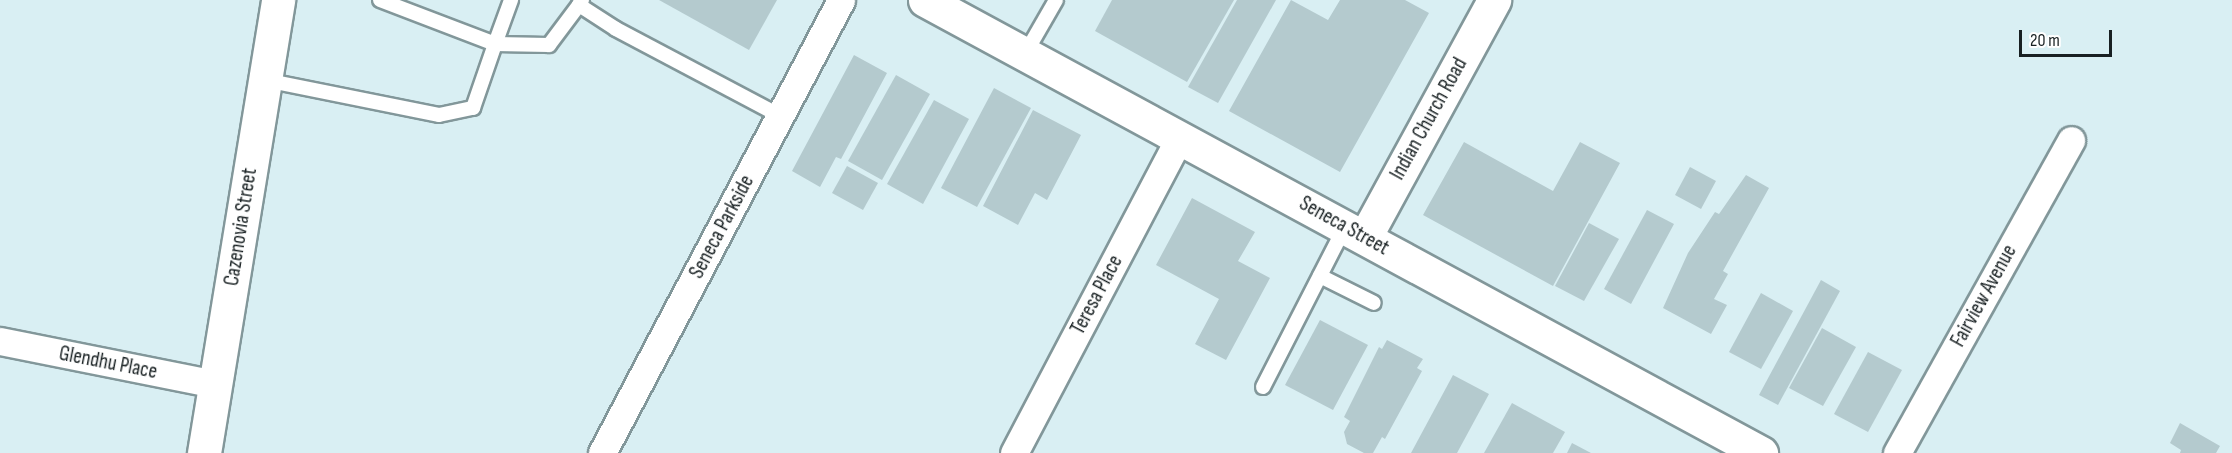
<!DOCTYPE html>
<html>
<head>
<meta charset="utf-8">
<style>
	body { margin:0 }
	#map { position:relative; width:2232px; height:453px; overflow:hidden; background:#d9eff3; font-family:"Sofia Sans Condensed",sans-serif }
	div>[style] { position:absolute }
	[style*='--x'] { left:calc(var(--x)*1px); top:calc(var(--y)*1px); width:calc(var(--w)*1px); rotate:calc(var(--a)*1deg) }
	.building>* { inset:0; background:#b4cace }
	.roads { filter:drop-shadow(2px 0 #82979a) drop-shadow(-2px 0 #82979a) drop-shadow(0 2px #82979a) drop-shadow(0 -2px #82979a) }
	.lane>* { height:14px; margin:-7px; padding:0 7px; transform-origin:7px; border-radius:7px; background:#fff }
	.street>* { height:27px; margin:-13.5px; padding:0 13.5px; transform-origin:13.5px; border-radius:13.5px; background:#fff }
	.secondary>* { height:33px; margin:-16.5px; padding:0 16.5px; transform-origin:16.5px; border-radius:16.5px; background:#fff }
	span { translate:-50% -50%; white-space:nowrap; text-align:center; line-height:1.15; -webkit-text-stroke:4.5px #fff; paint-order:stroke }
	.street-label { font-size:21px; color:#182022 }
	.scale { position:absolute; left:2019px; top:30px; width:93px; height:27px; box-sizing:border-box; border:3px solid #182022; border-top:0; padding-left:8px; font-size:18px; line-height:21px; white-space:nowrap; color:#182022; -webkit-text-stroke:4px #fff; paint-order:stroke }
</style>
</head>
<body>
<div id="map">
	<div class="building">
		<i style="clip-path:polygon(659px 0,777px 0,749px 50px)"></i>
		<i style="clip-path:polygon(1112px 0,1234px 0,1187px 82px,1095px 31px)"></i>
		<i style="clip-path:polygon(1237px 0,1276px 0,1218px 103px,1188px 87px)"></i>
		<i style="clip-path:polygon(1291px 0,1328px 20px,1340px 0,1405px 0,1429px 13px,1340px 172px,1229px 111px)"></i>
		<i style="clip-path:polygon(854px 55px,887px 73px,841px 159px,836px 157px,820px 187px,792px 171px)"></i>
		<i style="clip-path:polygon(896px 75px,930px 94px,882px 180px,848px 161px)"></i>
		<i style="clip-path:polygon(994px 88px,1031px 108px,977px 207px,941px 188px)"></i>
		<i style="clip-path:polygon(934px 100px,969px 119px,923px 204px,887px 184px)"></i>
		<i style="clip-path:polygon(1033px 110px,1081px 135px,1047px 200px,1035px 193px,1018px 225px,983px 206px)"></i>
		<i style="clip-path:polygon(1464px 142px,1553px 191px,1580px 142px,1620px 163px,1553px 286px,1423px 215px)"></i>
		<i style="clip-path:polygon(847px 166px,878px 183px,863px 210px,832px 193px)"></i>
		<i style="clip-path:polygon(1690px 167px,1716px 181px,1701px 209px,1675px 195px)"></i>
		<i style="clip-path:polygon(1746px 175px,1769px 188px,1723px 271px,1728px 274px,1714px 299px,1727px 305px,1711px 334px,1663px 308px,1688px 253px,1715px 212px,1719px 214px)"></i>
		<i style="clip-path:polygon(1192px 198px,1255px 232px,1238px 261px,1270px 278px,1226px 360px,1195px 344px,1219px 299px,1156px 265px)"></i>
		<i style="clip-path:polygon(1647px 210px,1674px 224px,1631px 304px,1604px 289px)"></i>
		<i style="clip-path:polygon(1589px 223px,1619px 239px,1584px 301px,1555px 286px)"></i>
		<i style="clip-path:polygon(1821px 280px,1840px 291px,1778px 405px,1759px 395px)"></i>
		<i style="clip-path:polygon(1761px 293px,1793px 311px,1761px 369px,1729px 352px)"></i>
		<i style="clip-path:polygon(1320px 320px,1368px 345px,1333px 410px,1285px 385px)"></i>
		<i style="clip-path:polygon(1822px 328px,1856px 347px,1823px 406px,1789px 388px)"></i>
		<i style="clip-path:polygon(1387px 340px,1423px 359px,1417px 368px,1422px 371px,1385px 439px,1382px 437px,1373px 453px,1364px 453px,1347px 444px,1344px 432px,1350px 421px,1344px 417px,1379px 347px,1382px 349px)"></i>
		<i style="clip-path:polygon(1868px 352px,1902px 370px,1868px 432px,1834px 414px)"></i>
		<i style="clip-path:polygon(1453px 375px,1489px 394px,1457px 453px,1411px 453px)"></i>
		<i style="clip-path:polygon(1512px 403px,1565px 432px,1553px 453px,1484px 453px)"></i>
		<i style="clip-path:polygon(2180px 423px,2220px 446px,2216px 453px,2180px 453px,2181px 450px,2170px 443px)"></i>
		<i style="clip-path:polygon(1572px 443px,1591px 453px,1567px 453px)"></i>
	</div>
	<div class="roads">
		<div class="lane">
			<i style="--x:380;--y:0;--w:123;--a:20.9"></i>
			<i style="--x:495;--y:44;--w:47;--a:-70"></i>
			<i style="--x:582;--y:0;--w:6;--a:121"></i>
			<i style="--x:579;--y:5;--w:44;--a:33"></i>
			<i style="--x:616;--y:29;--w:186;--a:27.9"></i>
			<i style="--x:1025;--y:54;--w:62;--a:-60.1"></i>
			<i style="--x:265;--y:80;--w:177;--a:11.4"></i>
			<i style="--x:439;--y:115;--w:35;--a:-12"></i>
			<i style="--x:473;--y:108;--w:68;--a:-71"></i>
			<i style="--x:495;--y:44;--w:54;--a:1.1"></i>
			<i style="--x:549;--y:45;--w:50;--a:-53.1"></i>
			<i style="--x:1320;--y:276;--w:60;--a:26.6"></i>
			<i style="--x:1263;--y:387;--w:180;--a:-62.9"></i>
		</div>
		<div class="street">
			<i style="--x:0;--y:341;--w:220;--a:11.3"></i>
			<i style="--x:602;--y:453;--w:512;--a:-62.18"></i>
			<i style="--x:1014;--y:453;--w:357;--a:-62.3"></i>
			<i style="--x:1897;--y:453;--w:358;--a:-60.9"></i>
		</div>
		<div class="secondary">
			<i style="--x:925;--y:0;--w:951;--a:28.45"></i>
			<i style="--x:1365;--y:237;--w:270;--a:-61.4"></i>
			<i style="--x:204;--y:453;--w:459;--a:-80.7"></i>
		</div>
	</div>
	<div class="street-label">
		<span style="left:1429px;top:119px;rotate:-61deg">Indian Church Road</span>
		<span style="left:1344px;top:226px;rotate:29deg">Seneca Street</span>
		<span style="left:241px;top:227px;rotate:-81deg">Cazenovia Street</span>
		<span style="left:722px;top:227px;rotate:-62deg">Seneca Parkside</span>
		<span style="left:1097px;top:295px;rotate:-62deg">Teresa Place</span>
		<span style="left:1984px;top:296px;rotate:-61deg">Fairview Avenue</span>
		<span style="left:108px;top:363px;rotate:11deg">Glendhu Place</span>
	</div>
	<div class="scale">20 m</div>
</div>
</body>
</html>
